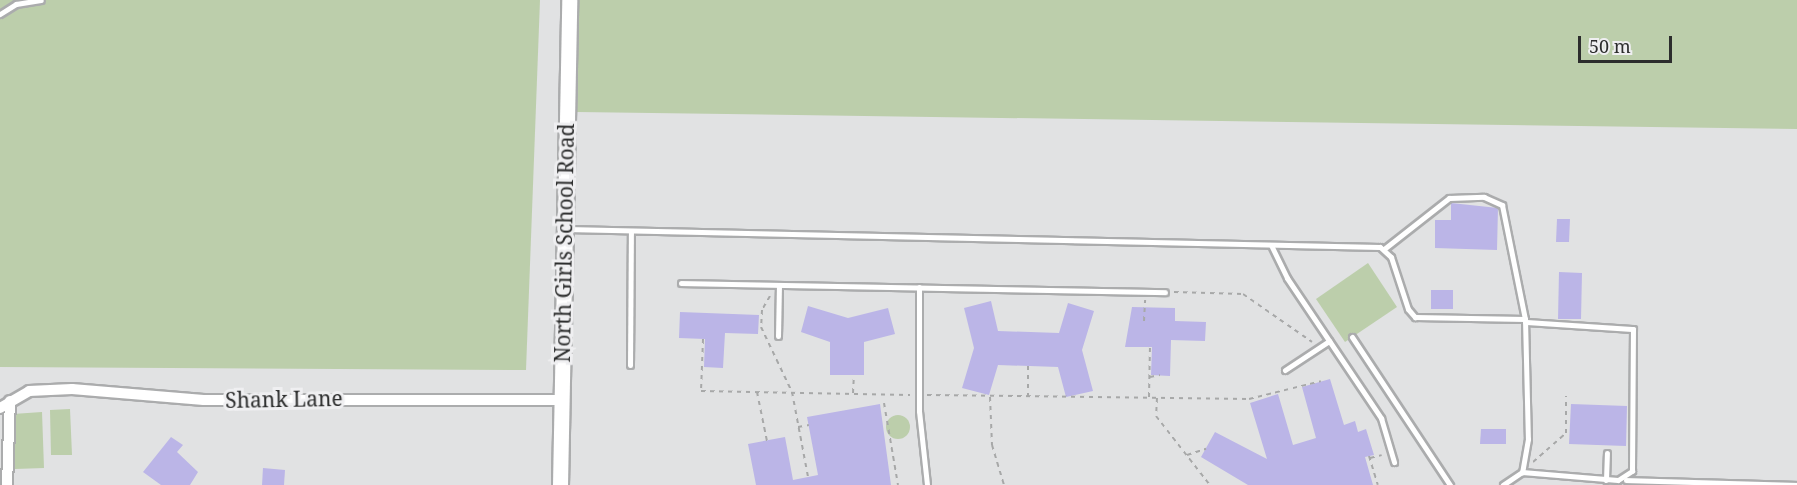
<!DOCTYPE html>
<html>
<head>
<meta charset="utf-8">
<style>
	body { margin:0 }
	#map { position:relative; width:1797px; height:485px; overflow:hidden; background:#e1e2e3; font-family:"Noto Serif",serif }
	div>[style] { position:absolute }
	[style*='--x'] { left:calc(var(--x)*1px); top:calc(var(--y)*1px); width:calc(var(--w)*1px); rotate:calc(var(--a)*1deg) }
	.green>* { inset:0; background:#bcceab }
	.round { border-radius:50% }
	.building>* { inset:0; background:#bbb5e7 }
	.path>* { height:2px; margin-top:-1px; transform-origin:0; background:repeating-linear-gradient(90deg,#a7a8a8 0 4.5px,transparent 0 9px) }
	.roads { filter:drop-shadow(2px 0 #abacad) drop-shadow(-2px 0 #abacad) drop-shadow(0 2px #abacad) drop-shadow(0 -2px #abacad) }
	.lane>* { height:5px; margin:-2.5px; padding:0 2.5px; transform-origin:2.5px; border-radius:2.5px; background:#fff }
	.street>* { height:10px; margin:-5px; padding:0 5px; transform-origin:5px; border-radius:5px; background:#fff }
	.secondary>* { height:15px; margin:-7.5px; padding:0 7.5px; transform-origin:7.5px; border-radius:7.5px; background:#fff }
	span { translate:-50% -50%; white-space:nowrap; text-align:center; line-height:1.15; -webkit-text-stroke:6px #efeff1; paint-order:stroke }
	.street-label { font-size:21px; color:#2c2d2d }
	.scale { position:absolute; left:1578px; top:36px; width:94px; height:27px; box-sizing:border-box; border:3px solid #2c2d2d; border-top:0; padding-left:8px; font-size:18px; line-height:21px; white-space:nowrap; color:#2c2d2d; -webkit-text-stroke:4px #efeff1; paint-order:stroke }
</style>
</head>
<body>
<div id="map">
	<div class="green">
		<i style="clip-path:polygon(0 0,540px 0,526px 370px,0 367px)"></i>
		<i style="clip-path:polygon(579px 0,1797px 0,1797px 129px,577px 112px)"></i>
		<i style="clip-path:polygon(1368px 263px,1397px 307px,1345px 342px,1316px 299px)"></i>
		<i style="clip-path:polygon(70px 409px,72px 455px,51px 455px,50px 410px)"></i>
		<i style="clip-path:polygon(42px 412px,44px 468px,15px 469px,13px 414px)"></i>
		<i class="round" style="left:886px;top:415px;width:24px;height:24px"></i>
	</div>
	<div class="building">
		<i style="clip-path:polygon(1451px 203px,1498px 208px,1497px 250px,1435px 248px,1435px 220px,1451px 220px)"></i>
		<i style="clip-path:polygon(1557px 219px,1570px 219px,1569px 242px,1556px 242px)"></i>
		<i style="clip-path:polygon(1559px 272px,1582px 273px,1581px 319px,1558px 319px)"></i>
		<i style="clip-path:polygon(1431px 290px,1453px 290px,1453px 309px,1431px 309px)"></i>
		<i style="clip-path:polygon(991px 301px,998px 331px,1059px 333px,1068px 303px,1094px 311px,1082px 350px,1093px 391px,1066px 397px,1058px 367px,998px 365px,989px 395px,962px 388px,974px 348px,964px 308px)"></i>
		<i style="clip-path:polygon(808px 306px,848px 318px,888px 308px,895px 334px,864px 342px,864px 375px,830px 375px,830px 342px,801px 332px)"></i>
		<i style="clip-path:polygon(1132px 307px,1175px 308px,1175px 321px,1206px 322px,1205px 341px,1171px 340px,1170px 376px,1151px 375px,1152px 347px,1125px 347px)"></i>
		<i style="clip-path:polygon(680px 312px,759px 315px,758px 334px,725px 333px,723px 368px,704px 367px,705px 339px,679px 338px)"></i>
		<i style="clip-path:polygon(1330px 379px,1344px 425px,1355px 421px,1358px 432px,1366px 429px,1374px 455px,1365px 457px,1373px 485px,1248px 485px,1201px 457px,1215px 432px,1267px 459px,1250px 403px,1278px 394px,1293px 445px,1316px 438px,1302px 387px)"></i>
		<i style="clip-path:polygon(880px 404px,891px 485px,756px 485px,748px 444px,785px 437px,793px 480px,818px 475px,807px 417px)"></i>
		<i style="clip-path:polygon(1571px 404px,1627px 406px,1626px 446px,1569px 444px)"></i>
		<i style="clip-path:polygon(1481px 429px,1506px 429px,1506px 444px,1480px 444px)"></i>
		<i style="clip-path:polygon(171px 437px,183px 445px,177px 452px,198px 472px,190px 485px,161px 485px,143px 472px)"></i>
		<i style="clip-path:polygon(263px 468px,285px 470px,284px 485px,262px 485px)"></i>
	</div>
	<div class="path">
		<i style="--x:1174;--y:292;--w:69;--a:1.7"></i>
		<i style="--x:1243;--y:294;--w:84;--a:34.8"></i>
		<i style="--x:770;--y:296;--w:16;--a:120"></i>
		<i style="--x:762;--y:310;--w:17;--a:93"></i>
		<i style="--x:761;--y:327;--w:72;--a:64.5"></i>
		<i style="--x:792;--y:392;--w:86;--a:79.3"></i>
		<i style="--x:1144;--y:321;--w:21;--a:-87"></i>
		<i style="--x:703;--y:339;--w:52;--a:92.2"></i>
		<i style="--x:701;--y:391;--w:209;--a:1.1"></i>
		<i style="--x:1150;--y:377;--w:10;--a:-11"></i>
		<i style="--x:757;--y:392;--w:50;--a:78.5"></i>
		<i style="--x:853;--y:393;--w:18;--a:-87"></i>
		<i style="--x:927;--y:395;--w:322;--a:0.7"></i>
		<i style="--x:1249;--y:399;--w:74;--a:-14"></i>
		<i style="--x:990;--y:397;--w:48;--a:87.6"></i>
		<i style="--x:992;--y:445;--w:42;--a:73.3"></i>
		<i style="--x:1028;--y:397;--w:31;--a:-90"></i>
		<i style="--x:1149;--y:397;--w:51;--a:-88.9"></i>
		<i style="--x:1157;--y:398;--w:18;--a:93"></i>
		<i style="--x:1156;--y:416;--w:88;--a:52"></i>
		<i style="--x:884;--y:403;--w:83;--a:80.3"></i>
		<i style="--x:798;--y:427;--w:11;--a:-10"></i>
		<i style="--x:1187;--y:455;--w:20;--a:-18"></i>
		<i style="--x:1369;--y:456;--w:30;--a:73"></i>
		<i style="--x:1370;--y:458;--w:12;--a:-14"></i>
		<i style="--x:1533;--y:462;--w:44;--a:-41.3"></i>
		<i style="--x:1566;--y:433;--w:37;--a:-90"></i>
	</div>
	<div class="roads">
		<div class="lane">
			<i style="--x:0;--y:14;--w:19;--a:-32"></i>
			<i style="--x:16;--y:4;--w:25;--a:-9"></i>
			<i style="--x:566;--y:229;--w:814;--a:1.27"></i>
			<i style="--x:1380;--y:247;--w:15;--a:42"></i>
			<i style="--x:1391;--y:257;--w:55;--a:71.9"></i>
			<i style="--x:1408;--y:309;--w:11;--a:49"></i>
			<i style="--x:1415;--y:317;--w:110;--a:1"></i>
			<i style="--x:1271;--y:245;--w:37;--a:64"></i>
			<i style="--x:1287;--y:278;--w:169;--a:56.1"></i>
			<i style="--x:1381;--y:418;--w:46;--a:73.5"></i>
			<i style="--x:1384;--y:249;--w:83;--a:-38.1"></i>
			<i style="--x:1449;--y:198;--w:35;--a:-2"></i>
			<i style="--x:1484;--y:197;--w:20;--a:24"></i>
			<i style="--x:1502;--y:205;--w:116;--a:78.6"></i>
			<i style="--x:1525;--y:319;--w:120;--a:88.6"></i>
			<i style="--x:1528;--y:439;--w:34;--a:100"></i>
			<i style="--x:1522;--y:472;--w:23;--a:146"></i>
			<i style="--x:681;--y:283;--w:484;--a:1.1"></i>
			<i style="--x:919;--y:287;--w:124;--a:90"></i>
			<i style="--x:919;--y:411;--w:74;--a:83.8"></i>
			<i style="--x:778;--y:336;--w:51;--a:-88.9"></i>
			<i style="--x:1352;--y:337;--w:178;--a:56.5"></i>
			<i style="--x:630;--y:365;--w:134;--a:-89.6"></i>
			<i style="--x:1285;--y:370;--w:53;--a:-33.4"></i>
			<i style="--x:1522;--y:472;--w:96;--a:4.8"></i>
			<i style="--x:1618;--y:480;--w:17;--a:-33"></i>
			<i style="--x:1632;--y:471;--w:142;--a:-89.6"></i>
			<i style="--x:1633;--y:329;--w:108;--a:-176.3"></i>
			<i style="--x:1606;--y:480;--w:27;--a:-88"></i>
			<i style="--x:1626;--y:480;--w:170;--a:1.7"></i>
		</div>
		<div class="street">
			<i style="--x:0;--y:408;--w:34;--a:-30"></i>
			<i style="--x:29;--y:391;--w:43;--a:-2.7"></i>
			<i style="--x:72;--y:389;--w:132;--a:4.8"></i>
			<i style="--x:204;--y:400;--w:357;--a:0"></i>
			<i style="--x:7;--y:485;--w:84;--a:-88"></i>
		</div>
		<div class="secondary">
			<i style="--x:560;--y:485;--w:485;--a:-88.9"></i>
		</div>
	</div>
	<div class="street-label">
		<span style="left:564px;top:243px;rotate:-89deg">North Girls School Road</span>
		<span style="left:284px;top:399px;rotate:-1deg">Shank Lane</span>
	</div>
	<div class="scale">50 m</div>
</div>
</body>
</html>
